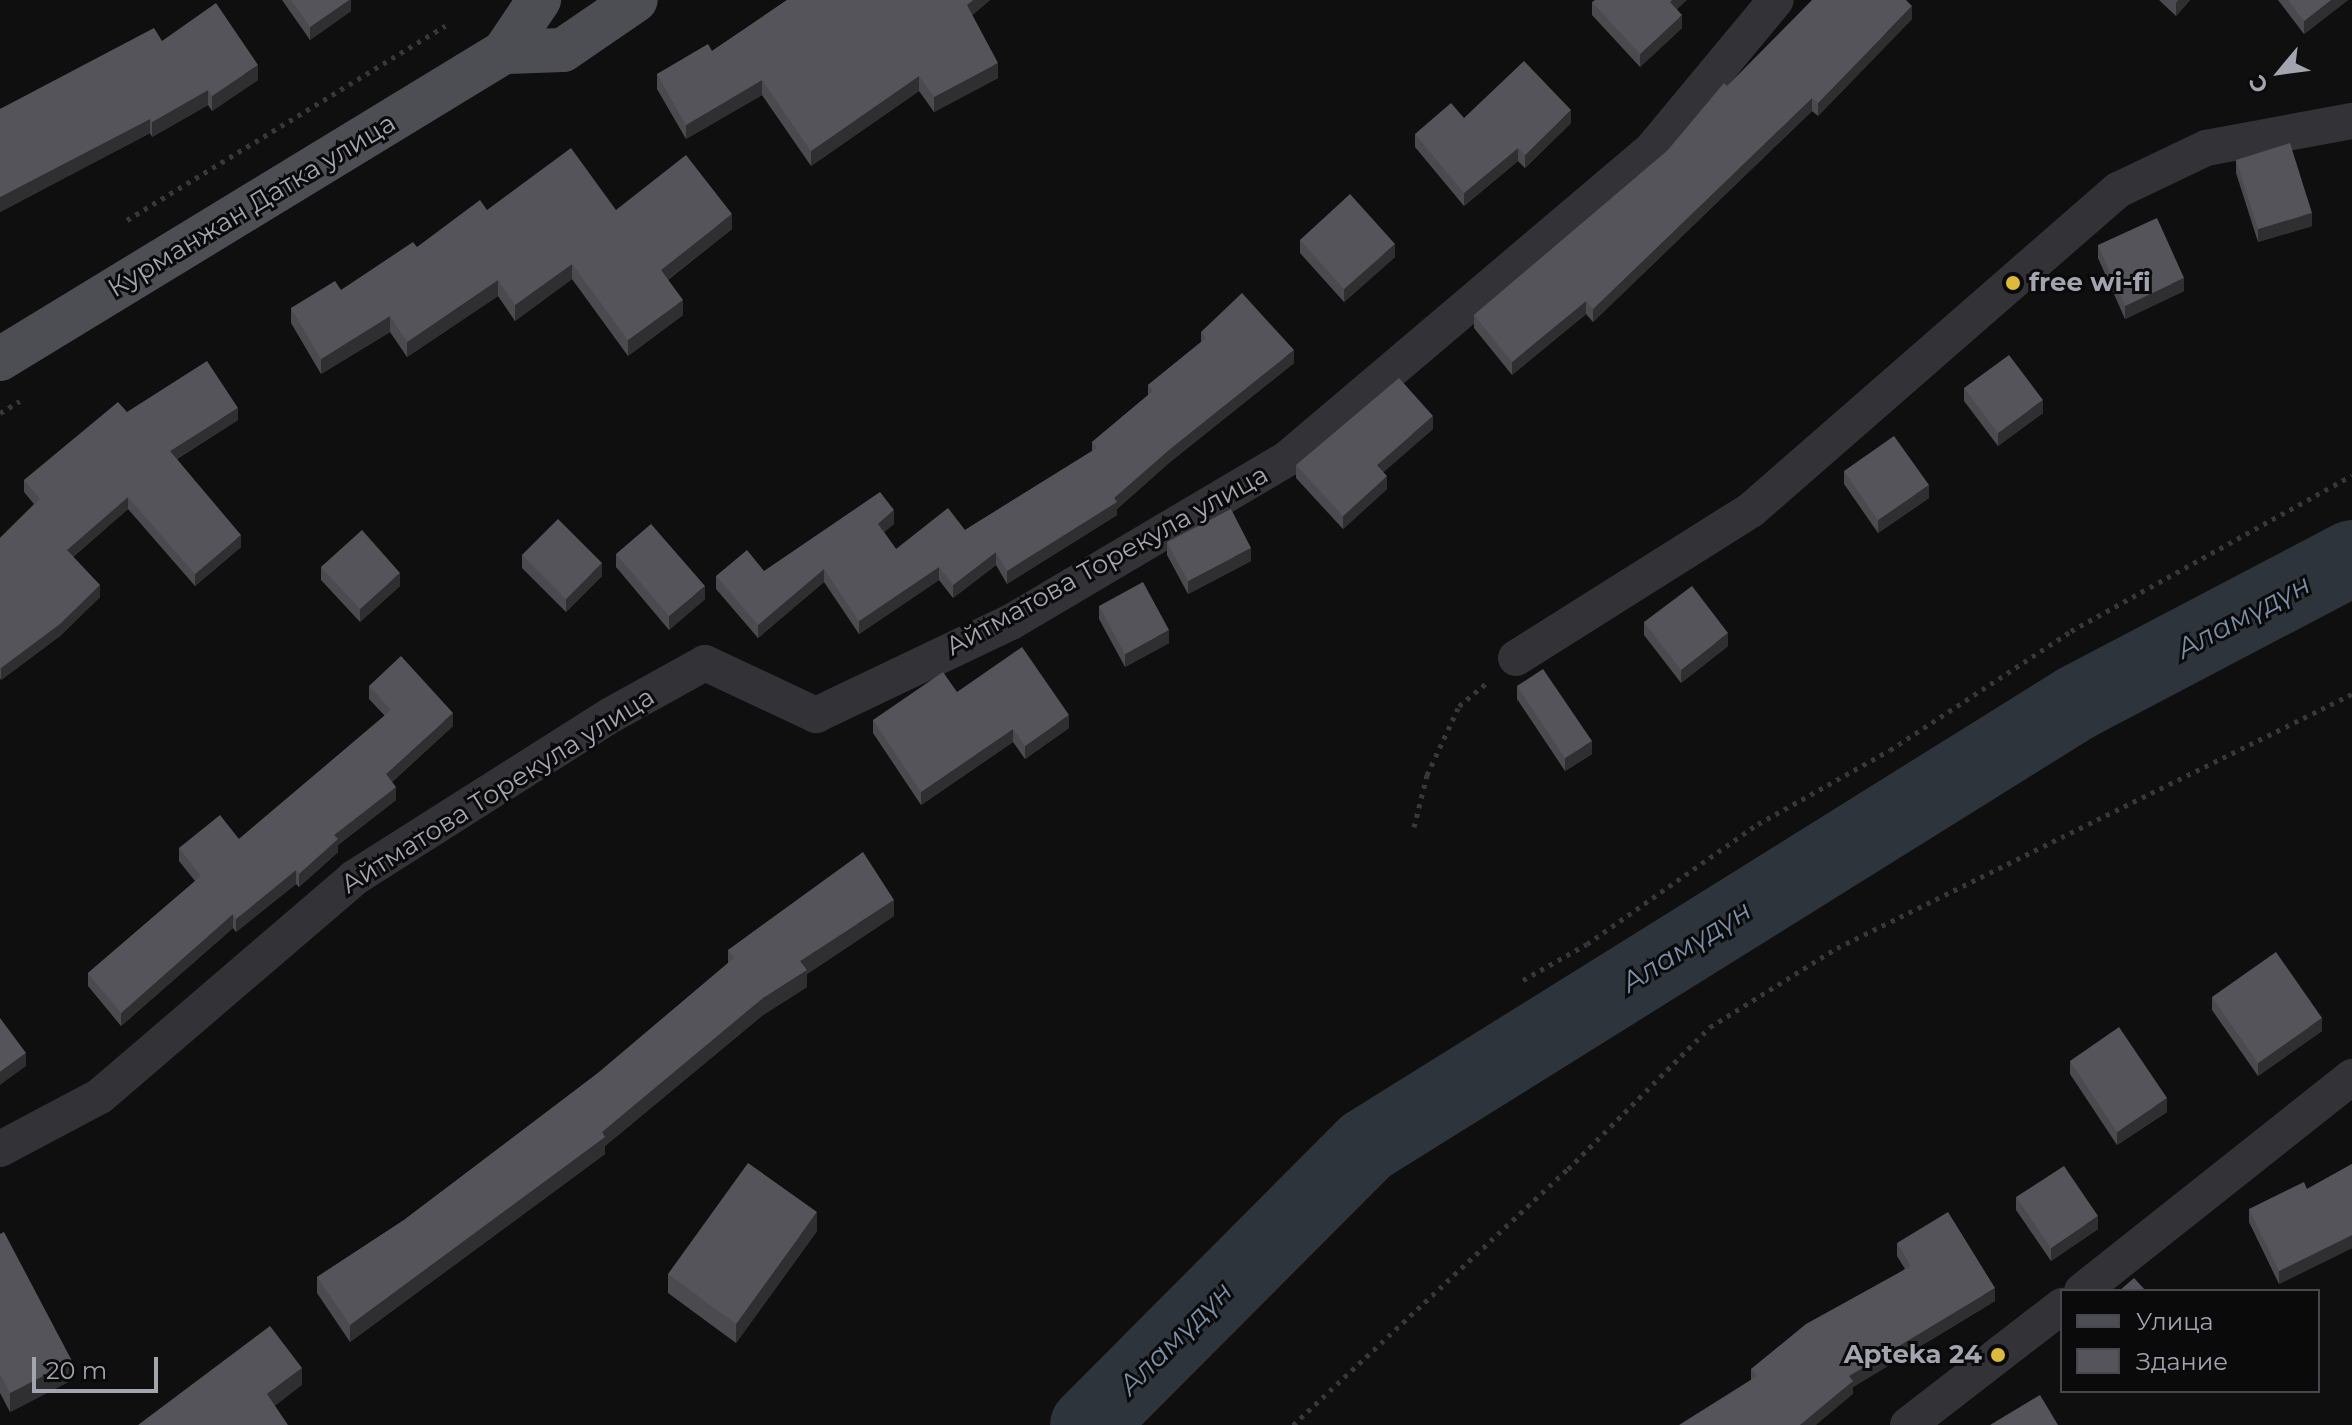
<!DOCTYPE html>
<html>
<head>
<meta charset="utf-8">
<style>
	body { margin:0 }
	#map { position:relative; width:2352px; height:1425px; overflow:hidden; background:#0f0f10; font-family:Montserrat,sans-serif }
	div>[style] { position:absolute }
	[style*='--x'] { left:calc(var(--x)*1px); top:calc(var(--y)*1px); width:calc(var(--w)*1px); rotate:calc(var(--a)*1deg) }
	.river>* { height:76px; margin:-38px; padding:0 38px; transform-origin:38px; border-radius:38px; background:#2e343b }
	.path>* { height:5px; margin-top:-2.5px; transform-origin:0; background:repeating-linear-gradient(90deg,#37383c 0 4px,transparent 0 10px) }
	.minor>* { height:36px; margin:-18px; padding:0 18px; transform-origin:18px; border-radius:18px; background:#333337 }
	.primary>* { height:44px; margin:-22px; padding:0 22px; transform-origin:22px; border-radius:22px; background:#4d4e54 }
	.wall>* { inset:0; background:#4b4b4f }
	.shaded-wall>* { inset:0; background:#2f2f32 }
	.building>* { inset:0; background:#54545a }
	.dots>* { width:22px; height:22px; translate:-50% -50%; box-sizing:border-box; border:4px solid #0a0a0b; border-radius:50% }
	span { translate:-50% -50%; white-space:nowrap; text-align:center; line-height:1.15; -webkit-text-stroke:6px #0a0a0b; paint-order:stroke }
	.street-label { font-size:26px; color:#a2a4b0 }
	.poi-label { font-size:26px; color:#a2a4b0; font-weight:700 }
	.left { translate:0 -50%; text-align:left }
	.right { translate:-100% -50%; text-align:right }
	.water-label { font-size:28px; color:#7b8ea8; font-style:italic }
	.legend { position:absolute; left:2060px; top:1289px; width:260px; height:104px; box-sizing:border-box; background:#0a0a0b; border:2px solid #47484d; margin:0; padding:10px 14px; list-style:none; font-size:24px; color:#a2a4b0 }
	.legend li { display:flex; align-items:center; gap:16px; height:40px }
	.legend b { width:40px; border:2px solid #47484d }
	.north { position:absolute; left:2240px; top:32px; width:80px; height:80px; -webkit-text-stroke:6px #0a0a0b; paint-order:stroke; rotate:241deg; font-size:22px; font-weight:700; line-height:32px; text-align:center; color:#a2a4b0 }
	.north::after { content:''; display:block; margin:auto; width:28px; height:36px; background:#a2a4b0; clip-path:polygon(50% 0,100% 100%,50% 72%,0 100%) }
	.scale { position:absolute; left:32px; top:1357px; width:126px; height:36px; box-sizing:border-box; border:4px solid #a2a4b0; border-top:0; padding-left:10px; font-size:24px; line-height:28px; white-space:nowrap; color:#a2a4b0; -webkit-text-stroke:6px #0a0a0b; paint-order:stroke }
</style>
</head>
<body>
<div id="map">
	<div class="river">
		<i style="--x:1088;--y:1425;--w:394;--a:-45.1"></i>
		<i style="--x:1366;--y:1146;--w:837;--a:-31.96"></i>
		<i style="--x:2076;--y:703;--w:312;--a:-27.7"></i>
	</div>
	<div class="path">
		<i style="--x:127;--y:220;--w:373;--a:-31.4"></i>
		<i style="--x:0;--y:413;--w:23;--a:-31"></i>
		<i style="--x:1414;--y:827;--w:54;--a:-76"></i>
		<i style="--x:1427;--y:775;--w:76;--a:-65.1"></i>
		<i style="--x:1459;--y:706;--w:38;--a:-40"></i>
		<i style="--x:1523;--y:980;--w:73;--a:-29.4"></i>
		<i style="--x:1587;--y:944;--w:209;--a:-35.1"></i>
		<i style="--x:1758;--y:824;--w:151;--a:-29.3"></i>
		<i style="--x:1890;--y:750;--w:217;--a:-33.3"></i>
		<i style="--x:2071;--y:631;--w:321;--a:-29"></i>
		<i style="--x:1293;--y:1425;--w:376;--a:-43"></i>
		<i style="--x:1568;--y:1169;--w:201;--a:-45"></i>
		<i style="--x:1710;--y:1027;--w:150;--a:-31.9"></i>
		<i style="--x:1837;--y:948;--w:574;--a:-26.25"></i>
	</div>
	<div class="minor">
		<i style="--x:1516;--y:658;--w:278;--a:-32.2"></i>
		<i style="--x:1751;--y:510;--w:487;--a:-41.1"></i>
		<i style="--x:2118;--y:190;--w:98;--a:-25.5"></i>
		<i style="--x:2206;--y:148;--w:148;--a:-10.5"></i>
		<i style="--x:0;--y:1149;--w:113;--a:-27.9"></i>
		<i style="--x:100;--y:1096;--w:335;--a:-40.6"></i>
		<i style="--x:354;--y:878;--w:304;--a:-32.4"></i>
		<i style="--x:611;--y:715;--w:107;--a:-29"></i>
		<i style="--x:705;--y:663;--w:123;--a:25.1"></i>
		<i style="--x:816;--y:715;--w:216;--a:-25.5"></i>
		<i style="--x:1011;--y:622;--w:322;--a:-30.6"></i>
		<i style="--x:1288;--y:458;--w:479;--a:-40.3"></i>
		<i style="--x:1653;--y:148;--w:192;--a:-50.3"></i>
		<i style="--x:2082;--y:1291;--w:345;--a:-38.4"></i>
		<i style="--x:1908;--y:1425;--w:195;--a:-37.7"></i>
	</div>
	<div class="primary">
		<i style="--x:504;--y:52;--w:59;--a:-1.9"></i>
		<i style="--x:563;--y:50;--w:88;--a:-34.4"></i>
		<i style="--x:0;--y:359;--w:590;--a:-31.35"></i>
		<i style="--x:504;--y:52;--w:63;--a:-56.1"></i>
	</div>
	<div class="wall">
		<i style="clip-path:polygon(282px 0,351px 0,351px 11px,310px 40px)"></i>
		<i style="clip-path:polygon(787px 0,990px 0,972px 15px,998px 78px,934px 112px,919px 91px,811px 166px,762px 95px,686px 139px,657px 89px,657px 74px,712px 51px)"></i>
		<i style="clip-path:polygon(2159px 0,2190px 0,2176px 16px)"></i>
		<i style="clip-path:polygon(2278px 0,2348px 0,2304px 34px)"></i>
		<i style="clip-path:polygon(1592px 2px,1677px 10px,1682px 28px,1640px 67px,1592px 15px)"></i>
		<i style="clip-path:polygon(1912px 19px,1818px 116px,1812px 111px,1593px 322px,1586px 314px,1512px 375px,1474px 328px,1474px 315px,1667px 151px)"></i>
		<i style="clip-path:polygon(162px 41px,258px 80px,212px 111px,208px 105px,152px 137px,150px 133px,0 212px,0 109px)"></i>
		<i style="clip-path:polygon(1464px 118px,1571px 123px,1525px 168px,1518px 161px,1464px 206px,1415px 147px,1415px 134px)"></i>
		<i style="clip-path:polygon(2236px 160px,2312px 226px,2258px 242px,2236px 173px)"></i>
		<i style="clip-path:polygon(487px 210px,616px 210px,732px 229px,668px 280px,683px 315px,628px 356px,572px 279px,515px 321px,498px 296px,407px 357px,390px 332px,321px 374px,291px 323px,291px 308px,341px 290px,417px 247px)"></i>
		<i style="clip-path:polygon(1300px 240px,1395px 257px,1344px 302px,1300px 253px)"></i>
		<i style="clip-path:polygon(2098px 245px,2184px 291px,2125px 319px,2098px 258px)"></i>
		<i style="clip-path:polygon(1201px 332px,1294px 363px,1170px 462px,1117px 509px,1117px 515px,1007px 584px,996px 565px,953px 598px,939px 580px,859px 634px,824px 582px,758px 638px,716px 589px,716px 576px,764px 571px,894px 524px,884px 532px,896px 549px,965px 530px,1092px 451px,1092px 442px,1148px 395px,1148px 385px,1201px 342px)"></i>
		<i style="clip-path:polygon(1964px 388px,2043px 413px,1998px 446px,1964px 401px)"></i>
		<i style="clip-path:polygon(127px 412px,238px 420px,177px 459px,241px 547px,195px 586px,128px 509px,73px 557px,100px 597px,60px 636px,1px 680px,0 678px,0 538px,34px 504px,24px 492px,24px 480px)"></i>
		<i style="clip-path:polygon(1433px 429px,1383px 472px,1387px 489px,1343px 529px,1296px 478px,1296px 465px)"></i>
		<i style="clip-path:polygon(1844px 471px,1929px 498px,1878px 533px,1844px 484px)"></i>
		<i style="clip-path:polygon(1167px 542px,1251px 561px,1188px 594px,1167px 555px)"></i>
		<i style="clip-path:polygon(616px 554px,705px 599px,669px 630px,616px 567px)"></i>
		<i style="clip-path:polygon(522px 555px,602px 576px,566px 612px,522px 568px)"></i>
		<i style="clip-path:polygon(321px 567px,400px 586px,360px 622px,321px 580px)"></i>
		<i style="clip-path:polygon(1099px 606px,1169px 643px,1125px 667px,1099px 619px)"></i>
		<i style="clip-path:polygon(1644px 622px,1728px 646px,1681px 683px,1644px 635px)"></i>
		<i style="clip-path:polygon(369px 686px,453px 726px,392px 782px,396px 800px,338px 845px,338px 852px,299px 887px,296px 884px,236px 932px,233px 928px,121px 1026px,88px 986px,88px 973px,195px 881px,179px 861px,179px 848px,239px 839px,385px 716px,369px 699px)"></i>
		<i style="clip-path:polygon(1517px 686px,1592px 754px,1565px 771px,1517px 699px)"></i>
		<i style="clip-path:polygon(957px 692px,1069px 728px,1025px 759px,1013px 742px,921px 805px,873px 733px,873px 720px)"></i>
		<i style="clip-path:polygon(894px 916px,807px 974px,807px 987px,763px 1015px,605px 1146px,605px 1154px,350px 1342px,317px 1293px,317px 1277px,404px 1220px,598px 1073px,728px 963px,728px 950px)"></i>
		<i style="clip-path:polygon(2212px 997px,2322px 1031px,2258px 1076px,2212px 1010px)"></i>
		<i style="clip-path:polygon(2070px 1061px,2167px 1112px,2117px 1145px,2070px 1074px)"></i>
		<i style="clip-path:polygon(2352px 1164px,2352px 1248px,2279px 1284px,2249px 1222px,2249px 1209px,2307px 1189px)"></i>
		<i style="clip-path:polygon(2016px 1197px,2098px 1229px,2051px 1261px,2016px 1210px)"></i>
		<i style="clip-path:polygon(817px 1231px,736px 1343px,668px 1293px,668px 1274px)"></i>
		<i style="clip-path:polygon(0 1234px,72px 1380px,10px 1412px,0 1393px)"></i>
		<i style="clip-path:polygon(1897px 1243px,1995px 1301px,1853px 1387px,1853px 1394px,1751px 1380px,1751px 1369px,1905px 1269px,1897px 1256px)"></i>
	</div>
	<div class="shaded-wall">
		<i style="clip-path:polygon(349px 0,351px 0,351px 11px,310px 40px,310px 27px)"></i>
		<i style="clip-path:polygon(973px 0,990px 0,967px 20px,967px 5px)"></i>
		<i style="clip-path:polygon(1673px 0,1687px 0,1670px 16px,1670px 2px)"></i>
		<i style="clip-path:polygon(2178px 0,2190px 0,2176px 16px,2176px 3px)"></i>
		<i style="clip-path:polygon(2331px 0,2348px 0,2304px 34px,2304px 21px)"></i>
		<i style="clip-path:polygon(1912px 6px,1912px 19px,1818px 116px,1818px 103px)"></i>
		<i style="clip-path:polygon(1682px 15px,1682px 28px,1640px 67px,1640px 54px)"></i>
		<i style="clip-path:polygon(998px 63px,998px 78px,934px 112px,934px 97px)"></i>
		<i style="clip-path:polygon(258px 65px,258px 80px,212px 111px,212px 96px)"></i>
		<i style="clip-path:polygon(919px 76px,919px 91px,811px 166px,811px 151px)"></i>
		<i style="clip-path:polygon(762px 80px,762px 95px,686px 139px,686px 125px)"></i>
		<i style="clip-path:polygon(208px 90px,208px 105px,152px 137px,152px 122px)"></i>
		<i style="clip-path:polygon(1812px 98px,1812px 111px,1593px 322px,1593px 309px)"></i>
		<i style="clip-path:polygon(1571px 110px,1571px 123px,1525px 168px,1525px 155px)"></i>
		<i style="clip-path:polygon(150px 119px,150px 133px,0 212px,0 197px)"></i>
		<i style="clip-path:polygon(1518px 148px,1518px 161px,1464px 206px,1464px 193px)"></i>
		<i style="clip-path:polygon(2312px 213px,2312px 226px,2258px 242px,2258px 229px)"></i>
		<i style="clip-path:polygon(732px 214px,732px 229px,661px 285px,661px 270px)"></i>
		<i style="clip-path:polygon(1395px 244px,1395px 257px,1344px 302px,1344px 289px)"></i>
		<i style="clip-path:polygon(572px 264px,572px 279px,515px 321px,515px 305px)"></i>
		<i style="clip-path:polygon(2184px 278px,2184px 291px,2125px 319px,2125px 306px)"></i>
		<i style="clip-path:polygon(498px 280px,498px 296px,407px 357px,407px 342px)"></i>
		<i style="clip-path:polygon(683px 300px,683px 315px,628px 356px,628px 340px)"></i>
		<i style="clip-path:polygon(1586px 301px,1586px 314px,1512px 375px,1512px 362px)"></i>
		<i style="clip-path:polygon(390px 316px,390px 332px,321px 374px,321px 359px)"></i>
		<i style="clip-path:polygon(1294px 350px,1294px 363px,1170px 462px,1117px 509px,1117px 515px,1007px 584px,1007px 571px,1114px 498px,1170px 449px)"></i>
		<i style="clip-path:polygon(2043px 400px,2043px 413px,1998px 446px,1998px 433px)"></i>
		<i style="clip-path:polygon(238px 408px,238px 420px,170px 463px,170px 451px)"></i>
		<i style="clip-path:polygon(1433px 416px,1433px 429px,1377px 478px,1377px 465px)"></i>
		<i style="clip-path:polygon(1387px 476px,1387px 489px,1343px 529px,1343px 516px)"></i>
		<i style="clip-path:polygon(1929px 485px,1929px 498px,1878px 533px,1878px 520px)"></i>
		<i style="clip-path:polygon(128px 497px,128px 509px,67px 562px,67px 550px)"></i>
		<i style="clip-path:polygon(894px 510px,894px 524px,878px 537px,878px 524px)"></i>
		<i style="clip-path:polygon(241px 535px,241px 547px,195px 586px,195px 574px)"></i>
		<i style="clip-path:polygon(1251px 548px,1251px 561px,1188px 594px,1188px 581px)"></i>
		<i style="clip-path:polygon(996px 552px,996px 565px,953px 598px,953px 585px)"></i>
		<i style="clip-path:polygon(602px 563px,602px 576px,566px 612px,566px 599px)"></i>
		<i style="clip-path:polygon(939px 567px,939px 580px,859px 634px,859px 621px)"></i>
		<i style="clip-path:polygon(824px 569px,824px 582px,758px 638px,758px 625px)"></i>
		<i style="clip-path:polygon(400px 573px,400px 586px,360px 622px,360px 609px)"></i>
		<i style="clip-path:polygon(100px 585px,100px 597px,60px 636px,1px 680px,1px 668px)"></i>
		<i style="clip-path:polygon(705px 586px,705px 599px,669px 630px,669px 616px)"></i>
		<i style="clip-path:polygon(1169px 630px,1169px 643px,1125px 667px,1125px 654px)"></i>
		<i style="clip-path:polygon(1728px 633px,1728px 646px,1681px 683px,1681px 670px)"></i>
		<i style="clip-path:polygon(453px 713px,453px 726px,386px 787px,386px 774px)"></i>
		<i style="clip-path:polygon(1069px 715px,1069px 728px,1025px 759px,1025px 746px)"></i>
		<i style="clip-path:polygon(1013px 729px,1013px 742px,921px 805px,921px 792px)"></i>
		<i style="clip-path:polygon(1592px 741px,1592px 754px,1565px 771px,1565px 758px)"></i>
		<i style="clip-path:polygon(396px 787px,396px 800px,338px 845px,338px 852px,299px 887px,299px 874px,334px 835px)"></i>
		<i style="clip-path:polygon(296px 870px,296px 884px,236px 932px,236px 919px)"></i>
		<i style="clip-path:polygon(894px 900px,894px 916px,807px 974px,807px 987px,763px 1015px,605px 1146px,605px 1154px,350px 1342px,350px 1325px,602px 1132px,800px 961px)"></i>
		<i style="clip-path:polygon(233px 914px,233px 928px,121px 1026px,121px 1013px)"></i>
		<i style="clip-path:polygon(2322px 1018px,2322px 1031px,2258px 1076px,2258px 1063px)"></i>
		<i style="clip-path:polygon(26px 1053px,26px 1066px,0 1085px,0 1072px)"></i>
		<i style="clip-path:polygon(2167px 1098px,2167px 1112px,2117px 1145px,2117px 1132px)"></i>
		<i style="clip-path:polygon(817px 1212px,817px 1231px,736px 1343px,736px 1324px)"></i>
		<i style="clip-path:polygon(2098px 1216px,2098px 1229px,2051px 1261px,2051px 1248px)"></i>
		<i style="clip-path:polygon(2352px 1235px,2352px 1248px,2279px 1284px,2279px 1271px)"></i>
		<i style="clip-path:polygon(1995px 1288px,1995px 1301px,1853px 1387px,1853px 1394px,1816px 1425px,1800px 1425px,1849px 1376px)"></i>
		<i style="clip-path:polygon(72px 1361px,72px 1380px,10px 1412px,10px 1393px)"></i>
		<i style="clip-path:polygon(302px 1368px,302px 1385px,267px 1412px,267px 1394px)"></i>
	</div>
	<div class="building">
		<i style="clip-path:polygon(291px 0,349px 0,310px 27px)"></i>
		<i style="clip-path:polygon(787px 0,973px 0,967px 5px,998px 63px,934px 97px,919px 76px,811px 151px,762px 80px,686px 125px,657px 74px,708px 44px,712px 51px)"></i>
		<i style="clip-path:polygon(1595px 0,1673px 0,1670px 2px,1682px 15px,1640px 54px,1592px 2px)"></i>
		<i style="clip-path:polygon(1812px 0,1906px 0,1912px 6px,1818px 103px,1812px 98px,1593px 309px,1586px 301px,1512px 362px,1474px 315px,1667px 151px,1724px 83px,1727px 86px)"></i>
		<i style="clip-path:polygon(2288px 0,2331px 0,2304px 21px)"></i>
		<i style="clip-path:polygon(216px 3px,258px 65px,212px 96px,208px 90px,152px 122px,150px 119px,0 197px,0 109px,154px 28px,162px 41px)"></i>
		<i style="clip-path:polygon(1524px 61px,1571px 110px,1525px 155px,1518px 148px,1464px 193px,1415px 134px,1451px 103px,1464px 118px)"></i>
		<i style="clip-path:polygon(2290px 143px,2312px 213px,2258px 229px,2236px 160px)"></i>
		<i style="clip-path:polygon(571px 148px,616px 210px,686px 155px,732px 214px,661px 270px,683px 300px,628px 340px,572px 264px,515px 305px,498px 280px,407px 342px,390px 316px,321px 359px,291px 308px,335px 281px,341px 290px,413px 242px,417px 247px,480px 200px,487px 210px)"></i>
		<i style="clip-path:polygon(1350px 194px,1395px 244px,1344px 289px,1300px 240px)"></i>
		<i style="clip-path:polygon(2157px 218px,2184px 278px,2125px 306px,2098px 245px)"></i>
		<i style="clip-path:polygon(1242px 293px,1294px 350px,1170px 449px,1114px 498px,1117px 502px,1007px 571px,996px 552px,953px 585px,939px 567px,859px 621px,824px 569px,758px 625px,716px 576px,747px 550px,764px 571px,880px 492px,894px 510px,878px 524px,896px 549px,948px 508px,965px 530px,1097px 448px,1092px 442px,1153px 391px,1148px 385px,1206px 338px,1201px 332px)"></i>
		<i style="clip-path:polygon(2009px 355px,2043px 400px,1998px 433px,1964px 388px)"></i>
		<i style="clip-path:polygon(207px 361px,238px 408px,170px 451px,241px 535px,195px 574px,128px 497px,67px 550px,100px 585px,60px 624px,1px 668px,0 666px,0 538px,40px 499px,24px 480px,118px 402px,127px 412px)"></i>
		<i style="clip-path:polygon(1399px 378px,1433px 416px,1377px 465px,1387px 476px,1343px 516px,1296px 465px)"></i>
		<i style="clip-path:polygon(1894px 436px,1929px 485px,1878px 520px,1844px 471px)"></i>
		<i style="clip-path:polygon(1231px 509px,1251px 548px,1188px 581px,1167px 542px)"></i>
		<i style="clip-path:polygon(558px 519px,602px 563px,566px 599px,522px 555px)"></i>
		<i style="clip-path:polygon(651px 524px,705px 586px,669px 616px,616px 554px)"></i>
		<i style="clip-path:polygon(362px 530px,400px 573px,360px 609px,321px 567px)"></i>
		<i style="clip-path:polygon(1143px 582px,1169px 630px,1125px 654px,1099px 606px)"></i>
		<i style="clip-path:polygon(1692px 586px,1728px 633px,1681px 670px,1644px 622px)"></i>
		<i style="clip-path:polygon(1022px 647px,1069px 715px,1025px 746px,1013px 729px,921px 792px,873px 720px,943px 672px,957px 692px)"></i>
		<i style="clip-path:polygon(401px 656px,453px 713px,386px 774px,396px 787px,334px 835px,338px 839px,299px 874px,296px 870px,236px 919px,233px 914px,121px 1013px,88px 973px,201px 876px,179px 848px,220px 815px,239px 839px,391px 710px,369px 686px)"></i>
		<i style="clip-path:polygon(1543px 669px,1592px 741px,1565px 758px,1517px 686px)"></i>
		<i style="clip-path:polygon(863px 852px,894px 900px,800px 961px,807px 970px,763px 998px,602px 1132px,605px 1137px,350px 1325px,317px 1277px,404px 1220px,598px 1073px,734px 958px,728px 950px)"></i>
		<i style="clip-path:polygon(2276px 952px,2322px 1018px,2258px 1063px,2212px 997px)"></i>
		<i style="clip-path:polygon(0 1018px,26px 1053px,0 1072px)"></i>
		<i style="clip-path:polygon(2119px 1027px,2167px 1098px,2117px 1132px,2070px 1061px)"></i>
		<i style="clip-path:polygon(748px 1163px,817px 1212px,736px 1324px,668px 1274px)"></i>
		<i style="clip-path:polygon(2352px 1164px,2352px 1235px,2279px 1271px,2249px 1209px,2304px 1182px,2307px 1189px)"></i>
		<i style="clip-path:polygon(2064px 1166px,2098px 1216px,2051px 1248px,2016px 1197px)"></i>
		<i style="clip-path:polygon(1948px 1212px,1995px 1288px,1849px 1376px,1853px 1381px,1800px 1425px,1679px 1425px,1757px 1376px,1751px 1369px,1806px 1324px,1911px 1266px,1897px 1243px)"></i>
		<i style="clip-path:polygon(4px 1232px,72px 1361px,10px 1393px,0 1374px,0 1234px)"></i>
		<i style="clip-path:polygon(2134px 1278px,2146px 1291px,2119px 1291px)"></i>
		<i style="clip-path:polygon(270px 1326px,302px 1368px,267px 1394px,288px 1425px,138px 1425px)"></i>
		<i style="clip-path:polygon(2040px 1395px,2058px 1425px,1990px 1425px)"></i>
	</div>
	<div class="dots">
		<i style="left:2013px;top:283px;background:#ddba3b"></i>
		<i style="left:1998px;top:1355px;background:#ddba3b"></i>
	</div>
	<div class="street-label">
		<span style="left:252px;top:206px;rotate:-31deg">Курманжан Датка улица</span>
		<span style="left:1107px;top:561px;rotate:-29deg">Айтматова Торекула улица</span>
		<span style="left:498px;top:791px;rotate:-32deg">Айтматова Торекула улица</span>
	</div>
	<div class="poi-label">
		<span class="left" style="left:2029px;top:283px">free wi-fi</span>
		<span class="right" style="left:1982px;top:1355px">Apteka 24</span>
	</div>
	<div class="water-label">
		<span style="left:2243px;top:616px;rotate:-28deg">Аламүдүн</span>
		<span style="left:1686px;top:946px;rotate:-32deg">Аламүдүн</span>
		<span style="left:1175px;top:1338px;rotate:-45deg">Аламүдүн</span>
	</div>
	<ul class="legend">
	<li><b style="height:10px;background:#4d4e54"></b>Улица</li>
	<li><b style="height:22px;background:#54545a"></b>Здание</li>
	</ul>
	<div class="north">С</div>
	<div class="scale">20 m</div>
</div>
</body>
</html>
